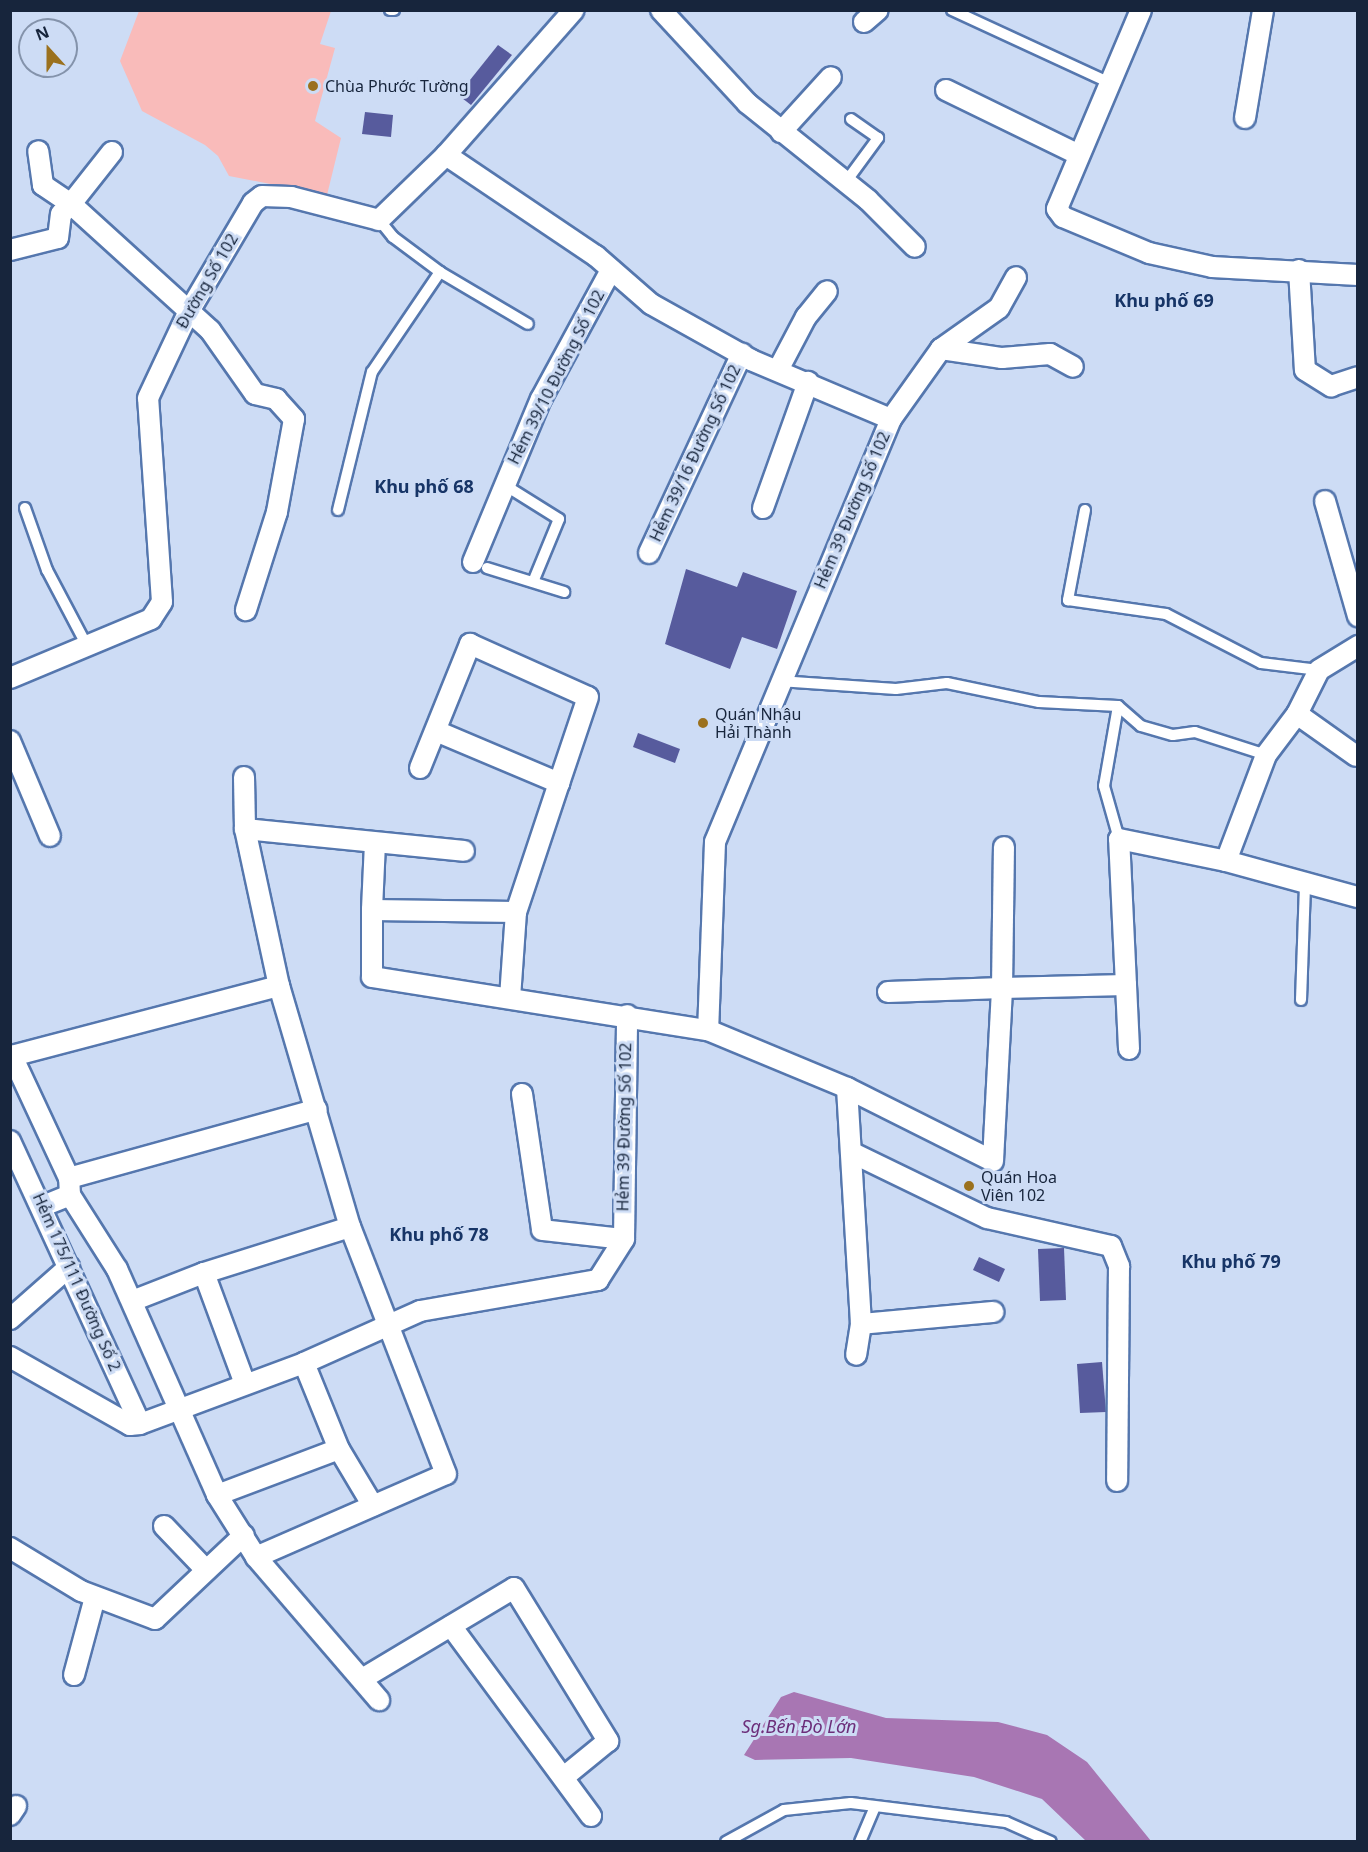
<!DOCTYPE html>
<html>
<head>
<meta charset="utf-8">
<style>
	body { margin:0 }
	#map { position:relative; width:1368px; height:1852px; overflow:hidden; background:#cddcf5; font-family:"Noto Sans",sans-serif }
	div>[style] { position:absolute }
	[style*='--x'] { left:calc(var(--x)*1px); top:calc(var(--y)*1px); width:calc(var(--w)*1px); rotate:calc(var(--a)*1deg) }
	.green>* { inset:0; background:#f9bbba }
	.water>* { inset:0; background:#a876b3 }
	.building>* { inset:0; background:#575b9d }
	.roads { filter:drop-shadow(2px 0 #5577ae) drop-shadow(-2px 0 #5577ae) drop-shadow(0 2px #5577ae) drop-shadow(0 -2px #5577ae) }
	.lane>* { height:10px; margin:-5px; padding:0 5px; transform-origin:5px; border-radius:5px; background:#fff }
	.street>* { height:20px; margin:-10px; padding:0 10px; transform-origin:10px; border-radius:10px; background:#fff }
	.dots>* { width:16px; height:16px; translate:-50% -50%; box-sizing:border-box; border:3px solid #cddcf5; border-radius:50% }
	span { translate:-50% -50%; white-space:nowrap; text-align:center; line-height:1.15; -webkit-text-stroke:6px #cddcf5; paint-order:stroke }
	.poi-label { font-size:16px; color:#17253c }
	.left { translate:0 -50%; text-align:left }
	.street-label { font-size:16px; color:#17253c }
	.neighbourhood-label { font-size:18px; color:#173567; font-weight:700 }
	.water-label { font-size:18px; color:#6c2e7a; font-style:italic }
	.frame { position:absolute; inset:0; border:12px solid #17253c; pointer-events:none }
	.north { position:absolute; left:18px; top:18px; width:60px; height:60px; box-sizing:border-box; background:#cddcf5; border:2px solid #8493ab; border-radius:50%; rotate:339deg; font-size:16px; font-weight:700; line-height:24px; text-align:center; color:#17253c }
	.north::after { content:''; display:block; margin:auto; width:21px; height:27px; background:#9b711e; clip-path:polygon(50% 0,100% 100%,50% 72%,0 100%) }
</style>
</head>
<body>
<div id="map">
	<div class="green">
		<i style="clip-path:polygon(139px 11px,331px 11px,320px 44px,335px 48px,315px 121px,341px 138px,327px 195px,229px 176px,218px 156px,205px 145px,142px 111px,120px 61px)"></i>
	</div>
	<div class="water">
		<i style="clip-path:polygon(794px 1692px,886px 1718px,998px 1722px,1047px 1735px,1087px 1762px,1151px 1841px,1086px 1841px,1042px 1799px,974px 1777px,851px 1758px,755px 1760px,744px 1755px,781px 1697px)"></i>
	</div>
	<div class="building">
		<i style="clip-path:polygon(498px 45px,512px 55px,471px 105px,458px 95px)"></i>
		<i style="clip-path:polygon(365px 112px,393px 115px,391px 137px,362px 134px)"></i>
		<i style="clip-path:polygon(686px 569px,737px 587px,743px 572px,797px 591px,777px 649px,742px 637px,730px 669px,665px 644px)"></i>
		<i style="clip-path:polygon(638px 733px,680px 749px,675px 763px,633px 747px)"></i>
		<i style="clip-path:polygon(1064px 1248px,1066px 1300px,1040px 1301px,1038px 1249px)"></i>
		<i style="clip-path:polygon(979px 1257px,1005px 1269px,999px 1282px,973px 1270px)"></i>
		<i style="clip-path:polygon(1102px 1362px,1106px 1412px,1080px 1413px,1077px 1364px)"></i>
	</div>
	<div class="roads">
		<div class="lane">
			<i style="--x:390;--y:10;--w:4;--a:0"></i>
			<i style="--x:952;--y:10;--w:176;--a:24.8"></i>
			<i style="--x:845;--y:183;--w:56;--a:-53.7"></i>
			<i style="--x:878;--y:138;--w:33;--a:-145"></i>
			<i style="--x:440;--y:272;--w:102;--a:30.6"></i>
			<i style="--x:503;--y:484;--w:66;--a:32"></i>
			<i style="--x:559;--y:519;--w:68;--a:112.4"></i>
			<i style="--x:25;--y:508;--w:66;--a:70.5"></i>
			<i style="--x:47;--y:570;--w:86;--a:62.2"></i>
			<i style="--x:338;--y:510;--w:142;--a:-76.2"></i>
			<i style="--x:372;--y:372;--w:121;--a:-55.8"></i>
			<i style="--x:440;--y:272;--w:59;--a:-143.3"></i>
			<i style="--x:393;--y:237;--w:22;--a:-129"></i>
			<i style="--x:1085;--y:510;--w:92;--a:100.7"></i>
			<i style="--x:1068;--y:600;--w:99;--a:8.1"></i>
			<i style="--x:1166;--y:614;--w:107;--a:27.3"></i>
			<i style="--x:1261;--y:663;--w:58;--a:6.9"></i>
			<i style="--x:487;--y:568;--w:81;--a:17.3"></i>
			<i style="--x:779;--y:681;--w:117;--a:3.9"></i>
			<i style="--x:896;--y:689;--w:51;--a:-6.7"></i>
			<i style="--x:947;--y:683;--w:94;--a:11.7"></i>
			<i style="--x:1039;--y:702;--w:79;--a:2.9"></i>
			<i style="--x:1118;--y:706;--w:30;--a:41"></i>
			<i style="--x:1141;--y:726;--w:33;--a:16"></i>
			<i style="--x:1173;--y:735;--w:22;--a:-8"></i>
			<i style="--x:1195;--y:732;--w:75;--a:17.9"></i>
			<i style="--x:1118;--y:706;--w:81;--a:99.9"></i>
			<i style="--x:1104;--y:786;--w:55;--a:74.2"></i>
			<i style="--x:1301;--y:1000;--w:117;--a:-88"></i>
			<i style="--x:726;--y:1842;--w:66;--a:-28.9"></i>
			<i style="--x:784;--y:1810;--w:67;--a:-6"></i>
			<i style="--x:851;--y:1803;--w:156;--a:7"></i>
			<i style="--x:1006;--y:1822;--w:49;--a:24"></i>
			<i style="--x:860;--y:1842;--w:38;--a:-67"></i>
		</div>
		<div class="street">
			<i style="--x:661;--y:10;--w:127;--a:47.2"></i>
			<i style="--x:747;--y:103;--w:155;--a:38.7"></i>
			<i style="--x:868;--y:200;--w:66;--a:45"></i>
			<i style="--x:1141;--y:10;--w:216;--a:112.9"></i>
			<i style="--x:1057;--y:209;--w:10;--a:53"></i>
			<i style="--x:1063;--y:217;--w:93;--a:22.7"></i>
			<i style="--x:1149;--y:253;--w:65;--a:12.5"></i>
			<i style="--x:1212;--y:267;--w:146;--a:3.1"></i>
			<i style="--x:864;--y:22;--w:18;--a:-41"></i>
			<i style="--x:946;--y:90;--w:148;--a:26"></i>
			<i style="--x:1245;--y:118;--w:109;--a:-80.5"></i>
			<i style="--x:781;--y:132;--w:74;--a:-47.7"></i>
			<i style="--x:112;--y:152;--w:66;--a:128.3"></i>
			<i style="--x:71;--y:204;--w:188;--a:42.2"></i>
			<i style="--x:210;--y:330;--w:78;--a:54.9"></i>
			<i style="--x:255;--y:394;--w:22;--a:13"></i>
			<i style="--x:276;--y:399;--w:27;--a:48"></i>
			<i style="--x:294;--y:419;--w:95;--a:100.4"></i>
			<i style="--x:277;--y:512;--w:103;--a:107.6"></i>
			<i style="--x:446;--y:155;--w:181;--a:34"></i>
			<i style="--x:596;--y:256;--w:73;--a:41.1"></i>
			<i style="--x:651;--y:304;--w:115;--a:29.2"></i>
			<i style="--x:751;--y:360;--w:152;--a:22.9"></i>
			<i style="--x:891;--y:419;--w:458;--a:112.6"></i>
			<i style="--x:715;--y:842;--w:188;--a:92.1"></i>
			<i style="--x:10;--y:250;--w:49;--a:-14"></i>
			<i style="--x:58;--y:238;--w:24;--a:-83"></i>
			<i style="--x:61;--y:214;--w:14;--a:-45"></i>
			<i style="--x:71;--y:204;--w:34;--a:-146"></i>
			<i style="--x:43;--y:185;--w:34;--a:-98"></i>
			<i style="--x:1299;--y:270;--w:100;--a:86.6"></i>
			<i style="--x:1305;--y:370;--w:31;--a:32"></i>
			<i style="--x:1331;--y:386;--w:28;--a:-18"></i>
			<i style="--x:941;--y:349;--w:71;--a:-35.3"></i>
			<i style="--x:999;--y:308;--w:35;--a:-61"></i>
			<i style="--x:778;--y:370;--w:60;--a:-62.2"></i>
			<i style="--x:806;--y:317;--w:33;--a:-51"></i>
			<i style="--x:891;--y:419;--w:86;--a:-54.5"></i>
			<i style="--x:941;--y:349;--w:62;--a:8.4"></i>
			<i style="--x:1002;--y:358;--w:48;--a:-4.8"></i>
			<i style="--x:1050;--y:354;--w:26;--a:29"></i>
			<i style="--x:1325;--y:501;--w:120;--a:74"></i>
			<i style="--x:763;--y:508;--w:134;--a:-70.3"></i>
			<i style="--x:649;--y:553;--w:220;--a:-65"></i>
			<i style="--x:473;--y:562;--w:177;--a:-67.4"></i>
			<i style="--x:541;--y:399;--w:147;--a:-61.5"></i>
			<i style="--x:10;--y:678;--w:153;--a:-22.7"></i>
			<i style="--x:151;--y:619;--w:20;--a:-57"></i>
			<i style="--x:162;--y:602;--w:204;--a:-93.9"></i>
			<i style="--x:148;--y:398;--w:94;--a:-64.8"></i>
			<i style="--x:188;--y:313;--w:128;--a:-59.4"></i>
			<i style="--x:253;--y:203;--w:11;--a:-38"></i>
			<i style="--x:262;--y:196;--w:29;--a:2"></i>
			<i style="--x:291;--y:197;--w:91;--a:14.6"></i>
			<i style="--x:379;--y:220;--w:93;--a:-44.1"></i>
			<i style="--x:446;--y:155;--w:193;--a:-48.6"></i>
			<i style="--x:1297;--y:714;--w:72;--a:35.4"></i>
			<i style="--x:436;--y:731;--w:134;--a:22.9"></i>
			<i style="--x:559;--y:783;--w:136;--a:108.4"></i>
			<i style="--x:10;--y:741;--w:103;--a:67.2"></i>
			<i style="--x:420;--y:768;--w:134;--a:-68"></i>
			<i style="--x:470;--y:644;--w:129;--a:24.2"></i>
			<i style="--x:588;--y:697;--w:91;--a:108.6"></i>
			<i style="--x:244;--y:777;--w:52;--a:88.9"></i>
			<i style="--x:375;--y:843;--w:67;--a:92.6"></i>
			<i style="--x:372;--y:910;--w:144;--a:0.8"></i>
			<i style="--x:516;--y:912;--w:86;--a:94"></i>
			<i style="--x:1226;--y:861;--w:137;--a:15.3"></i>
			<i style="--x:372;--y:910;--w:67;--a:90"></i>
			<i style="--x:372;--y:977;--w:340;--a:9"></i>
			<i style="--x:708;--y:1030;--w:151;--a:22.6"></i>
			<i style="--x:847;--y:1088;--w:163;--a:26.6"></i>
			<i style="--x:993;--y:1161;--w:173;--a:-87"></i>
			<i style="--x:1002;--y:988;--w:124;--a:-1.4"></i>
			<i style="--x:1126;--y:985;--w:146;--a:-92.7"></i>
			<i style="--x:1119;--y:839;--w:109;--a:11.6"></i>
			<i style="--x:1226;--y:861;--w:113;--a:-69.3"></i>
			<i style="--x:1266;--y:755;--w:51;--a:-52.9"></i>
			<i style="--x:1297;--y:714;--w:49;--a:-63.4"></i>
			<i style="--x:1319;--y:670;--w:46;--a:-31.6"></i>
			<i style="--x:1126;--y:985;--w:64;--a:87.3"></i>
			<i style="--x:888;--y:992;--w:114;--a:-2"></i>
			<i style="--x:1002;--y:988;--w:141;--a:-89.2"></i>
			<i style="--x:847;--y:1088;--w:236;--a:86.6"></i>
			<i style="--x:861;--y:1324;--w:31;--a:99"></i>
			<i style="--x:522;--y:1094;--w:137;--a:81.6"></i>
			<i style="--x:542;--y:1230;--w:82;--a:6.3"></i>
			<i style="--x:624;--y:1239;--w:224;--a:-89.2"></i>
			<i style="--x:10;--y:1141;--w:311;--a:65.3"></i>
			<i style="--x:853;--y:1153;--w:149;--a:25.9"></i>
			<i style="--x:987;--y:1218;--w:127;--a:12.7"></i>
			<i style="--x:1111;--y:1246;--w:22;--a:68"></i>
			<i style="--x:1119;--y:1266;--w:215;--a:90.5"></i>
			<i style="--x:69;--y:1178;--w:257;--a:-15.5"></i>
			<i style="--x:70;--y:1195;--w:17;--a:-93"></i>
			<i style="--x:69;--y:1178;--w:135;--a:-115"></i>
			<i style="--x:12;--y:1056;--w:276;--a:-14.7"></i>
			<i style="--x:43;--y:1206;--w:29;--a:-22"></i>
			<i style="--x:70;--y:1195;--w:88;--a:57.6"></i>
			<i style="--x:117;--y:1269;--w:247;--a:66.1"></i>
			<i style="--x:217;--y:1495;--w:73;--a:57.8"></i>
			<i style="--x:256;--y:1557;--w:189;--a:49.3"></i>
			<i style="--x:204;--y:1273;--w:118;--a:69.7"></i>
			<i style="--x:132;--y:1301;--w:77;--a:-21.3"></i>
			<i style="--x:204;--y:1273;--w:153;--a:-17.5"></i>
			<i style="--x:10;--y:1319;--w:79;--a:-41.4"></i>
			<i style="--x:861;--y:1324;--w:133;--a:-5.2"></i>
			<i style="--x:10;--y:1357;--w:138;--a:29.5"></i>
			<i style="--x:130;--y:1425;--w:10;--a:-6"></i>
			<i style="--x:140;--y:1424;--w:175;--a:-20.4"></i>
			<i style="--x:304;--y:1363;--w:127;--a:-24.1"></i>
			<i style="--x:420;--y:1311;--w:181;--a:-9.9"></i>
			<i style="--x:598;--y:1280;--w:49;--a:-57.6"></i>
			<i style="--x:304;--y:1363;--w:93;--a:67.9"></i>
			<i style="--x:217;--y:1495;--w:130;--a:-20.7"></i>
			<i style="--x:339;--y:1449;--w:66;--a:59.2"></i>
			<i style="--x:164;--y:1526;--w:61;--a:46.3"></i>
			<i style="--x:10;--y:1548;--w:83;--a:31.2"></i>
			<i style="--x:81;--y:1591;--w:79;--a:20.7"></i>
			<i style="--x:155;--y:1619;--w:122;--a:-43.3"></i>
			<i style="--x:256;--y:1557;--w:207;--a:-23.6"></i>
			<i style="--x:446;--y:1474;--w:265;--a:-111.2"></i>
			<i style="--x:350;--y:1227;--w:251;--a:-106.4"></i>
			<i style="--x:279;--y:986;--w:161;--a:-102.2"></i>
			<i style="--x:245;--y:829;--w:220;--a:5.7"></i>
			<i style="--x:451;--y:1626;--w:236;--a:53.6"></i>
			<i style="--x:74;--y:1675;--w:81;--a:-74.9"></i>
			<i style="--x:362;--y:1679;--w:177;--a:-30.9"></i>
			<i style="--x:514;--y:1588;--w:180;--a:58.4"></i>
			<i style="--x:608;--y:1741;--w:57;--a:140.7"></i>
			<i style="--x:10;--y:1815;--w:11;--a:-56"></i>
		</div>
	</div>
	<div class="dots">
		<i style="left:313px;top:86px;background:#9b711e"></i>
		<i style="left:703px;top:723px;background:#9b711e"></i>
		<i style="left:969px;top:1186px;background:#9b711e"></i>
	</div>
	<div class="poi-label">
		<span class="left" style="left:325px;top:86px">Chùa Phước Tường</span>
		<span class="left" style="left:715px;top:723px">Quán Nhậu<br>Hải Thành</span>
		<span class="left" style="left:981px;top:1186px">Quán Hoa<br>Viên 102</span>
	</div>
	<div class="street-label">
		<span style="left:207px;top:281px;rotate:-60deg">Đường Số 102</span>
		<span style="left:556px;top:377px;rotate:-63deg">Hẻm 39/10 Đường Số 102</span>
		<span style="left:695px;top:453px;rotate:-65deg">Hẻm 39/16 Đường Số 102</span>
		<span style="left:852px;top:510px;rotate:-67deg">Hẻm 39 Đường Số 102</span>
		<span style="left:624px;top:1127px;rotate:-89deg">Hẻm 39 Đường Số 102</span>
		<span style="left:77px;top:1282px;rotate:66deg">Hẻm 175/111 Đường Số 2</span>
	</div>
	<div class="neighbourhood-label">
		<span style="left:1164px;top:300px">Khu phố 69</span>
		<span style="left:424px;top:486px">Khu phố 68</span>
		<span style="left:439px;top:1234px">Khu phố 78</span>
		<span style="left:1231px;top:1261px">Khu phố 79</span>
	</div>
	<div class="water-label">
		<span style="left:799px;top:1726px">Sg.Bến Đò Lớn</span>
	</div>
	<div class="frame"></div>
	<div class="north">N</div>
</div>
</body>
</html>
